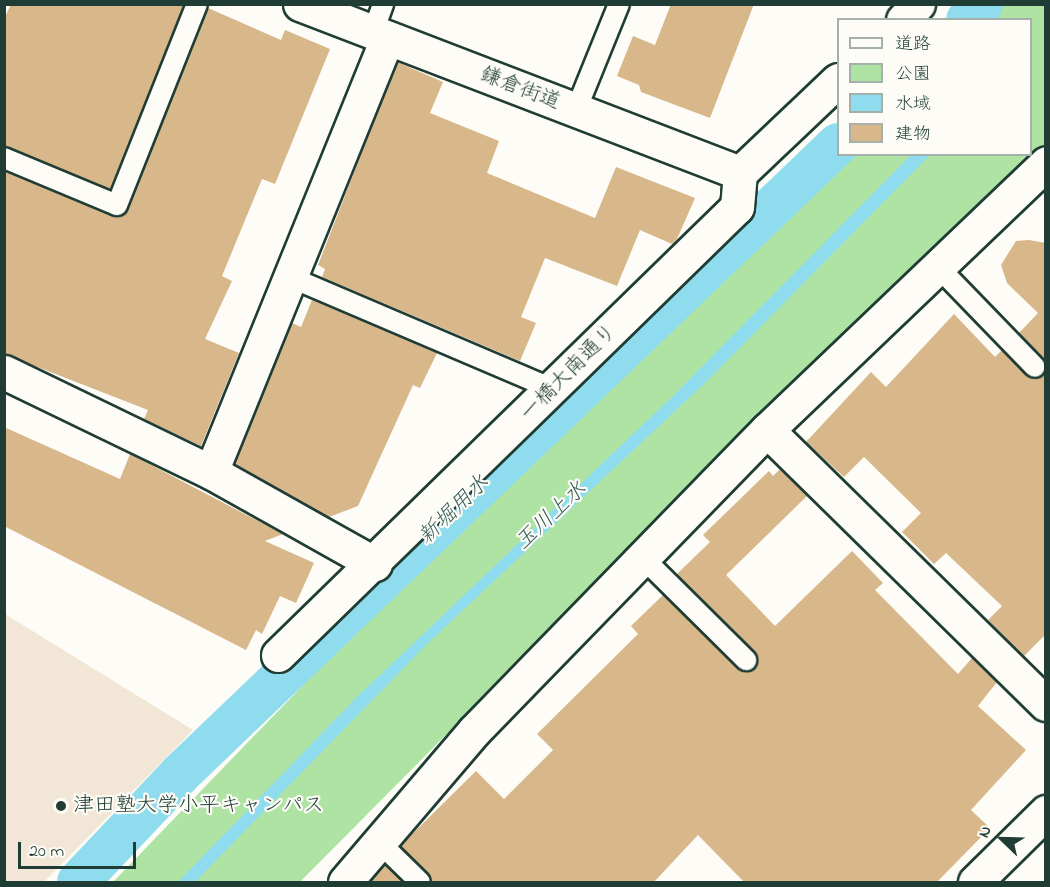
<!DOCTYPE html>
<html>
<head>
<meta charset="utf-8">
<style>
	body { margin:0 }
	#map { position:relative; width:1050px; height:887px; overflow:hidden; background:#fdfcf7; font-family:"Indie Flower","Klee One",sans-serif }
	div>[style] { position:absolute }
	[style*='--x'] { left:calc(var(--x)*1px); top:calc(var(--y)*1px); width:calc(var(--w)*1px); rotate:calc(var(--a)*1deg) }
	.built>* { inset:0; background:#f2e7d6 }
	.green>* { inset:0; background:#afe3a4 }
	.water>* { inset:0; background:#8fdcef }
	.canal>* { height:42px; margin:-21px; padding:0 21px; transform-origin:21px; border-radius:21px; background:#8fdcef }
	.building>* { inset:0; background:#d8b78a }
	.roads { filter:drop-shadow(2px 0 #1f3d34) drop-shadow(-2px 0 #1f3d34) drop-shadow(0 2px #1f3d34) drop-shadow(0 -2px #1f3d34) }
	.service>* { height:20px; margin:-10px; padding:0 10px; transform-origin:10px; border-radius:10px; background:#fdfcf7 }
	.minor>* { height:33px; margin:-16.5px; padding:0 16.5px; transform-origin:16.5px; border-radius:16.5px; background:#fdfcf7 }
	.tertiary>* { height:33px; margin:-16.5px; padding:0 16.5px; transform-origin:16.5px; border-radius:16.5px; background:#fdfcf7 }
	.dots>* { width:16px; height:16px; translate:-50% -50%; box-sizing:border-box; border:3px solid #fdfcf7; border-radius:50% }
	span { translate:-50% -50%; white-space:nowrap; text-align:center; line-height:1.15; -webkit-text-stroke:4.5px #fdfcf7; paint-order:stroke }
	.street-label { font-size:21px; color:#1f3d34 }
	.poi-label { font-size:21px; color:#1f3d34 }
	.left { translate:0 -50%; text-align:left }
	.water-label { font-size:22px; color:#355d59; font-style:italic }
	.frame { position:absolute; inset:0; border:6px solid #1f3d34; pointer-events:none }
	.legend { position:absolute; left:837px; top:18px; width:195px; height:138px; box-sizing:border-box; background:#fdfcf7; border:2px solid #a4b0a9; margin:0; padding:8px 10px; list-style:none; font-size:18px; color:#1f3d34 }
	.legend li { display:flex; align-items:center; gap:12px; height:30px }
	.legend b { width:30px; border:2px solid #a4b0a9 }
	.north { position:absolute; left:972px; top:809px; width:60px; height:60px; -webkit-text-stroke:4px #fdfcf7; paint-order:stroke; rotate:293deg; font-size:16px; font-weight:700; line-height:24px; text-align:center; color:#1f3d34 }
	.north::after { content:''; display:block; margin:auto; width:21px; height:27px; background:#1f3d34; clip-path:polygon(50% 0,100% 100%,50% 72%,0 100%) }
	.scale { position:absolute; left:18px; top:842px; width:118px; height:27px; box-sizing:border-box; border:3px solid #1f3d34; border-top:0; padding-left:8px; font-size:18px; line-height:21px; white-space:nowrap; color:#1f3d34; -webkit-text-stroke:4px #fdfcf7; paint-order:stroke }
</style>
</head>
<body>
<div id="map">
	<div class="built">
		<i style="clip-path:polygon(5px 614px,193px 730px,44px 882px,5px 882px)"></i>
	</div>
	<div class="green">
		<i style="clip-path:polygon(969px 5px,1045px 5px,1045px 146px,801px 377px,300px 882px,113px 882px,838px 131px,838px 154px,1030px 154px,1030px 20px,953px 19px)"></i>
	</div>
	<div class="water">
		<i style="clip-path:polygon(911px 155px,930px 155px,707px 381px,427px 644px,195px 882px,178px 882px,358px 696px,674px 395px)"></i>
	</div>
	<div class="canal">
		<i style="--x:967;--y:20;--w:22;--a:-47"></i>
		<i style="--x:78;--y:882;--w:149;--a:-46.6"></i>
		<i style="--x:180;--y:774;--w:911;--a:-43.75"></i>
	</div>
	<div class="building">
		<i style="clip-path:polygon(11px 4px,184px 4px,110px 189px,4px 146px,4px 19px)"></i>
		<i style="clip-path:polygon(671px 4px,754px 4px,710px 118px,641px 92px,639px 85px,617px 76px,633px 36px,655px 45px)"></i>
		<i style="clip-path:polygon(208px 8px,281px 40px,285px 30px,330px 49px,275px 184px,262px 179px,222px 276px,232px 281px,205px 339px,239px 353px,201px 446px,144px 419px,148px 410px,4px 354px,4px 171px,112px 216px,125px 214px)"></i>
		<i style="clip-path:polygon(397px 62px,443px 82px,430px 113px,499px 141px,487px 173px,595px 218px,616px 167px,695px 198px,677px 239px,672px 244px,640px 230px,617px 286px,545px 258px,521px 317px,536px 323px,520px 361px,322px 277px,325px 269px,318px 265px)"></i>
		<i style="clip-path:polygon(1029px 240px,1046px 243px,1046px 362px,1019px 333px,1038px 313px,1007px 283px,1001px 265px,1016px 241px)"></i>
		<i style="clip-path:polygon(312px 300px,437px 353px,420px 388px,413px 385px,358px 506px,329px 517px,235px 464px,292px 323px,301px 327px)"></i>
		<i style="clip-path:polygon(954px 314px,995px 357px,1002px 350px,1031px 378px,1046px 372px,1046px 634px,1024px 656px,988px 620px,1002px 606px,946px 553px,934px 564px,902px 532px,921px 513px,864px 457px,844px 477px,806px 442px,871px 372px,886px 387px)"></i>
		<i style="clip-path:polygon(4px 427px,120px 479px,130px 454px,283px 534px,265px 541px,314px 563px,296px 603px,280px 596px,262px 634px,256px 630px,246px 650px,4px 526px)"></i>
		<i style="clip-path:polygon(780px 469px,807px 496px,726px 575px,775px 626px,852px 551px,883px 583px,875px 590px,958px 674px,972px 658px,997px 682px,978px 706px,1026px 750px,971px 810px,990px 828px,937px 882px,744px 882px,698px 835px,654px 882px,432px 882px,400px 846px,476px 771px,504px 799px,553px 750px,537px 734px,638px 634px,631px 626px,663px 595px,738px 669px,755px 668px,754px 651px,677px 574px,710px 542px,703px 535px,769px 471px,773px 476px)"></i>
		<i style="clip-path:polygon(385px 864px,403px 882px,369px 882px)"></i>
	</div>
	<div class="roads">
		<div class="service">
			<i style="--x:373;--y:32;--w:30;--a:-70"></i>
			<i style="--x:576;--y:110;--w:114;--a:-67.9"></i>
			<i style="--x:4;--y:158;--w:122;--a:22.6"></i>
			<i style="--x:117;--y:205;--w:216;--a:-68.3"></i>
			<i style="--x:938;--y:267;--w:139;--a:45.9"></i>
			<i style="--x:290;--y:277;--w:286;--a:23.1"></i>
			<i style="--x:644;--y:559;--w:144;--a:44.7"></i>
			<i style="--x:379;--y:842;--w:57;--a:44.3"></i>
		</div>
		<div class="minor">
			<i style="--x:4;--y:372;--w:230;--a:25.8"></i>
			<i style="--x:211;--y:472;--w:188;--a:29.3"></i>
			<i style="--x:767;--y:430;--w:391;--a:44.5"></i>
			<i style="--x:211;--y:472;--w:468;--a:-67.9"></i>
			<i style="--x:278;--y:655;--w:641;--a:-44.31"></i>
			<i style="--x:737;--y:207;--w:34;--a:-85"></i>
			<i style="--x:345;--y:882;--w:199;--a:-49.5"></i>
			<i style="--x:474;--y:731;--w:420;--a:-45.8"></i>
			<i style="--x:767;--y:430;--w:386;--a:-43.7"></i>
		</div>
		<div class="tertiary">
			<i style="--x:300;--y:4;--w:471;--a:21"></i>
			<i style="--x:740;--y:173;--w:135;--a:-43.5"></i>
			<i style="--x:903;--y:20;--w:22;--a:-47"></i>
			<i style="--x:975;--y:882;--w:100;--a:-44.6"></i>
		</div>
	</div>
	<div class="dots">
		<i style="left:61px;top:806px;background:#1f3d34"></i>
	</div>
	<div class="street-label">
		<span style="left:520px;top:89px;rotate:21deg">鎌倉街道</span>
		<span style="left:569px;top:373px;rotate:-45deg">一橋大南通り</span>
	</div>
	<div class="poi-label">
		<span class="left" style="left:73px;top:806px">津田塾大学小平キャンパス</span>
	</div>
	<div class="water-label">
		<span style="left:455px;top:511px;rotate:-44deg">新堀用水</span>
		<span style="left:552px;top:517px;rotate:-43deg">玉川上水</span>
	</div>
	<div class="frame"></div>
	<ul class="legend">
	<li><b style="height:8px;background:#fdfcf7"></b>道路</li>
	<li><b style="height:16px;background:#afe3a4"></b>公園</li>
	<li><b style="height:16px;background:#8fdcef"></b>水域</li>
	<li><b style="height:16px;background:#d8b78a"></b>建物</li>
	</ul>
	<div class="north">N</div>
	<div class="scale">20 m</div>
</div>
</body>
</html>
